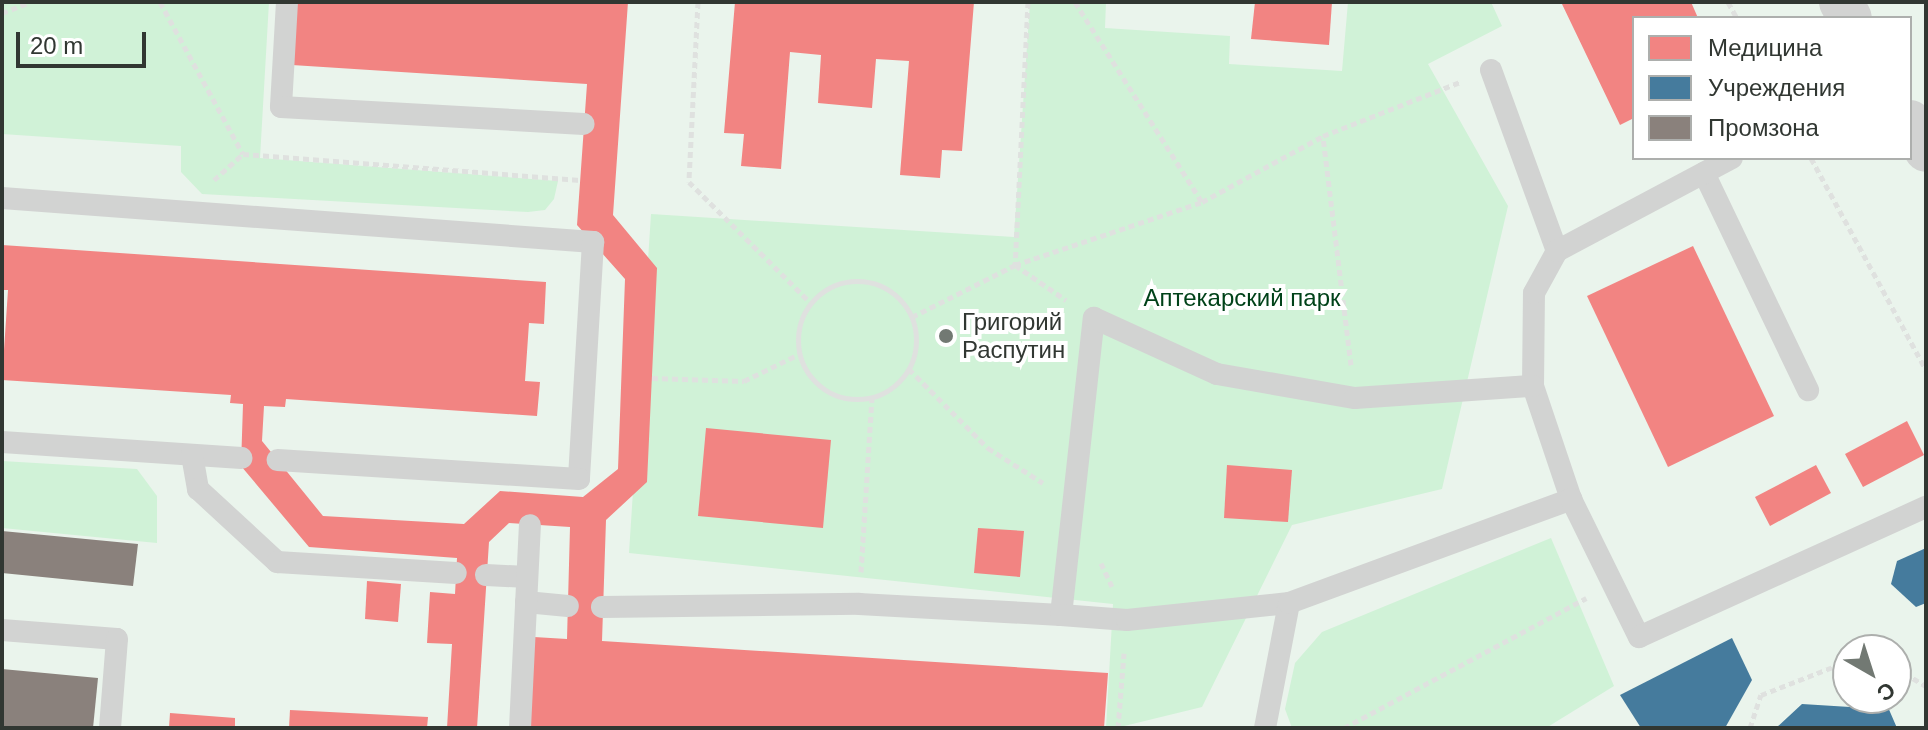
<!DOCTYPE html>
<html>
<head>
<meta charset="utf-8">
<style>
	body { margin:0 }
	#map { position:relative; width:1928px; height:730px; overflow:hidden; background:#eaf4ec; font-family:Arial,sans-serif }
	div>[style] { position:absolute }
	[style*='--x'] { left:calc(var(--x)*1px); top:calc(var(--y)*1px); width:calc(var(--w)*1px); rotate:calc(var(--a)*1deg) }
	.green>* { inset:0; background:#d0f2d7 }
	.health>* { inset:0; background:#f28482 }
	.public>* { inset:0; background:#457b9d }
	.industry>* { inset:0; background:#8a817c }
	.path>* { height:5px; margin-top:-2.5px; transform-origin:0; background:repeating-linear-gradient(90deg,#dfe1df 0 6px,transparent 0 10px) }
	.path>.ring { margin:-2.5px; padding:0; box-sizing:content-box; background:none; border:5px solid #dfe1df; border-radius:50% }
	.service>* { height:22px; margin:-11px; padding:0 11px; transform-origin:11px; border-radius:11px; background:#d2d3d2 }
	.tertiary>* { height:44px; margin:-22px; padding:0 22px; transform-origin:22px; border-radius:22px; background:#d2d3d2 }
	.dots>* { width:22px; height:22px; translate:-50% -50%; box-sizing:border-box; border:4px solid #fff; border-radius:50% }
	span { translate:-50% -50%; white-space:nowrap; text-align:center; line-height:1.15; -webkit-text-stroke:8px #fff; paint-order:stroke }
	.park-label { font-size:24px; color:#004219 }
	.poi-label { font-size:24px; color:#313732 }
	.left { translate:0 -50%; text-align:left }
	.frame { position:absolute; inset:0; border:4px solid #313732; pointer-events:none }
	.legend { position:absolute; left:1632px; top:16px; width:280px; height:144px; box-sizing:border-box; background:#fff; border:2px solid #adafad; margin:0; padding:10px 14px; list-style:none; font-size:24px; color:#313732 }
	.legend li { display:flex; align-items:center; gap:16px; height:40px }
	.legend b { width:40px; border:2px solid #adafad }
	.north { position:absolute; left:1832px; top:634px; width:80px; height:80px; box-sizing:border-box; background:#fff; border:2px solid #adafad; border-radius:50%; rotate:141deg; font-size:22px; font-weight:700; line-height:32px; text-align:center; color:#313732 }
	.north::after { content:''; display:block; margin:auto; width:28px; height:36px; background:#727973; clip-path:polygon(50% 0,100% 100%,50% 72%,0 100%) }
	.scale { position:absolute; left:16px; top:32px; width:130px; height:36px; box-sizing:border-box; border:4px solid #313732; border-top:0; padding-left:10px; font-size:24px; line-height:28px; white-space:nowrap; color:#313732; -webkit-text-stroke:6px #fff; paint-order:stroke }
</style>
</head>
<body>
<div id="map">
	<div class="green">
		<i style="clip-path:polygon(2px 2px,269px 2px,260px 158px,558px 181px,554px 199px,545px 210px,528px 212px,202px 194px,181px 172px,181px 146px,2px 134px)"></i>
		<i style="clip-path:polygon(1030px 2px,1106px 2px,1105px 28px,1230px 36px,1229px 64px,1342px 71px,1348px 2px,1491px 2px,1502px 26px,1428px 64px,1508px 206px,1442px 489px,1292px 525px,1202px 707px,1116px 728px,1106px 728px,1113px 604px,629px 553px,651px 214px,1014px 237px)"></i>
		<i style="clip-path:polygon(2px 461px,137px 469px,157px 496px,157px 543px,2px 528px)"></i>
		<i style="clip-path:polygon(1551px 538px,1614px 686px,1546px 728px,1292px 728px,1285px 709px,1295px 663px,1322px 632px)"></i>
	</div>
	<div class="health">
		<i style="clip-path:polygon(296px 2px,628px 2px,613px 215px,657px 268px,647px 482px,606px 520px,602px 641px,1108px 673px,1104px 728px,527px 728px,534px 637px,567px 639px,570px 527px,509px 523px,489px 542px,477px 728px,447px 728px,452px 644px,427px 643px,430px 592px,455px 594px,457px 558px,309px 547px,241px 466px,243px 404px,230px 403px,231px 395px,2px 380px,8px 290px,2px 290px,2px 245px,546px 282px,544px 324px,529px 323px,525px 381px,540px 382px,537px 416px,286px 399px,285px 407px,264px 406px,262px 441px,323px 516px,464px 524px,500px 491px,583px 497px,618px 469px,625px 279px,577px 225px,587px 84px,292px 65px)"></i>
		<i style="clip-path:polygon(735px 2px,974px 2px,962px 151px,942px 150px,940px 178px,900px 175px,909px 61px,876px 59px,872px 108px,818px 103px,821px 55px,790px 52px,781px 169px,741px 166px,744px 134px,724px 133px)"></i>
		<i style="clip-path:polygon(1255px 2px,1332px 2px,1329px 45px,1251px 39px)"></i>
		<i style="clip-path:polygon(1561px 2px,1691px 2px,1698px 18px,1634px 18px,1634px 118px,1620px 125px)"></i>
		<i style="clip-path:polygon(1693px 246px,1774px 416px,1668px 467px,1587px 296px)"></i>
		<i style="clip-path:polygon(1907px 421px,1924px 455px,1863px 487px,1845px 454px)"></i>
		<i style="clip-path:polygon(706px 428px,831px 440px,823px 528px,698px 516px)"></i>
		<i style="clip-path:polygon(1227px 465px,1292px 470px,1288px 522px,1224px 518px)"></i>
		<i style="clip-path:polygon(1816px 465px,1831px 493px,1770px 526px,1755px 497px)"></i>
		<i style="clip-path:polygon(978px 528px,1024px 531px,1020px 577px,974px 573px)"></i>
		<i style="clip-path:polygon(367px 581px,401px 584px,398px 622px,365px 619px)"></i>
		<i style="clip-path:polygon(290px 710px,428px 717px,427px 728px,289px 728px)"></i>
		<i style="clip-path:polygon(170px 713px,235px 718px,235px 728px,169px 728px)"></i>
	</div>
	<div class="public">
		<i style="clip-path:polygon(1926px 548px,1926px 603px,1916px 607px,1891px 584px,1897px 561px)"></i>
		<i style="clip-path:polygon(1732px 638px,1752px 680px,1725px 728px,1641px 728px,1620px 695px)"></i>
		<i style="clip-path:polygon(1870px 698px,1884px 698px,1897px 728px,1776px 728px,1802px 704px,1850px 707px)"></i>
	</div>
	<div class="industry">
		<i style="clip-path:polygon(2px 531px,138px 544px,133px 586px,2px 573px)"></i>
		<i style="clip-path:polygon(2px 669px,98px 678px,93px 728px,2px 728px)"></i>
	</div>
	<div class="path">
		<i style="--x:160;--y:2;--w:173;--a:61.4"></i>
		<i style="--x:243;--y:154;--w:338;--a:4.4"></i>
		<i style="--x:698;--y:2;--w:180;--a:92.9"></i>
		<i style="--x:689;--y:182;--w:170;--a:44.8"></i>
		<i style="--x:1028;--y:2;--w:263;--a:92.8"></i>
		<i style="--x:1015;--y:265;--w:197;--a:-18.6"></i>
		<i style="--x:1202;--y:202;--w:138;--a:-28.6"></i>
		<i style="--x:1075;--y:2;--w:237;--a:57.6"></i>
		<i style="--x:1728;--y:2;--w:18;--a:61"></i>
		<i style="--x:2;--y:13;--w:30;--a:-21"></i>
		<i style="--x:1811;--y:158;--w:241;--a:61.5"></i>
		<i style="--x:214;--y:180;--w:39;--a:-42"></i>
		<i class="ring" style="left:798px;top:281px;width:113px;height:113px"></i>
		<i style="--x:912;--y:317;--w:115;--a:-26.8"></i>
		<i style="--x:1015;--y:265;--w:62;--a:34.5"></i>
		<i style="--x:1351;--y:365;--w:231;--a:-97"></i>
		<i style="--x:1323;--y:136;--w:147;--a:-21.5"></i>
		<i style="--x:909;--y:369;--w:112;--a:45"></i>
		<i style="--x:988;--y:448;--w:65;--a:32.5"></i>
		<i style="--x:652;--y:378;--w:92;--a:1.9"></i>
		<i style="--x:744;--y:381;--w:61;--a:-26.1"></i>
		<i style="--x:1101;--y:563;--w:26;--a:65"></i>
		<i style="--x:861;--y:572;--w:175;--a:-86.4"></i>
		<i style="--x:1896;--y:668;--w:35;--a:31"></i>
		<i style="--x:1118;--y:728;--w:75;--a:-85.4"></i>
		<i style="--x:1344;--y:728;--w:275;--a:-28.2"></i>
		<i style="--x:1750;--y:728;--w:35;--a:-72"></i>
		<i style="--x:1761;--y:695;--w:93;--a:-21.3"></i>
	</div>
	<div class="service">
		<i style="--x:287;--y:2;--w:105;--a:93.3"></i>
		<i style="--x:281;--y:107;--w:303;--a:3.2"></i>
		<i style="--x:1491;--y:70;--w:193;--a:70"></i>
		<i style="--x:1704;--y:173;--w:241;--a:64.4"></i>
		<i style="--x:2;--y:198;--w:593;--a:4.26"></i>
		<i style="--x:593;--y:242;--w:237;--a:93.4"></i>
		<i style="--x:579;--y:479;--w:302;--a:-176.4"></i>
		<i style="--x:2;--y:442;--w:240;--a:3.8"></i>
		<i style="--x:192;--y:455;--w:35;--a:80"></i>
		<i style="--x:198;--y:489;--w:108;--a:42.7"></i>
		<i style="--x:277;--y:562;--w:179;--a:3.5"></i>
		<i style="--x:1571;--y:499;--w:119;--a:-108.6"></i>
		<i style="--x:1533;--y:386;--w:93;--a:-89.4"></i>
		<i style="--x:1534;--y:293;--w:48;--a:-61.3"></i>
		<i style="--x:1557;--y:251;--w:198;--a:-28"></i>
		<i style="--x:486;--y:575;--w:41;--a:2.8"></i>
		<i style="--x:526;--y:602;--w:42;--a:5.4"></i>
		<i style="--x:602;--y:607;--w:257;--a:-0.7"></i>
		<i style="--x:859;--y:604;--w:202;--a:3.1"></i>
		<i style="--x:1061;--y:615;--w:299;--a:-83.7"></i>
		<i style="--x:1094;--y:318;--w:135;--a:24.5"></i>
		<i style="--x:1217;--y:374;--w:140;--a:9.9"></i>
		<i style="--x:1355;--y:398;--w:178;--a:-3.9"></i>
		<i style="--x:1061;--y:615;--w:66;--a:4.3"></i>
		<i style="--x:1127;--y:620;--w:163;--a:-6"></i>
		<i style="--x:2;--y:630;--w:115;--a:4.5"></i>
		<i style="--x:117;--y:639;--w:89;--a:94.5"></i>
		<i style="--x:520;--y:728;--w:203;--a:-87.2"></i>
		<i style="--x:1265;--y:728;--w:127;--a:-79.1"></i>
		<i style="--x:1289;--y:603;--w:301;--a:-20.2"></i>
		<i style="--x:1571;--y:499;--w:154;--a:63.8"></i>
		<i style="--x:1639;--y:637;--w:315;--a:-24.4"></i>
	</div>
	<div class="tertiary">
		<i style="--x:1841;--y:2;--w:18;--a:61"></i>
		<i style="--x:1910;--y:122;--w:32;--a:60"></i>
	</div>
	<div class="dots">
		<i style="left:946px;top:336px;background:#727973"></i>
	</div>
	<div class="park-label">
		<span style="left:1242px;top:298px">Аптекарский парк</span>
	</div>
	<div class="poi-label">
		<span class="left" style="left:962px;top:336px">Григорий<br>Распутин</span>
	</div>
	<div class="frame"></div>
	<ul class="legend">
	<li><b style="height:22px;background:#f28482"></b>Медицина</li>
	<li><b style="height:22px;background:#457b9d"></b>Учреждения</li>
	<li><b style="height:22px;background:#8a817c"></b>Промзона</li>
	</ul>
	<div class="north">С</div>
	<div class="scale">20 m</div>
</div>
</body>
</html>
